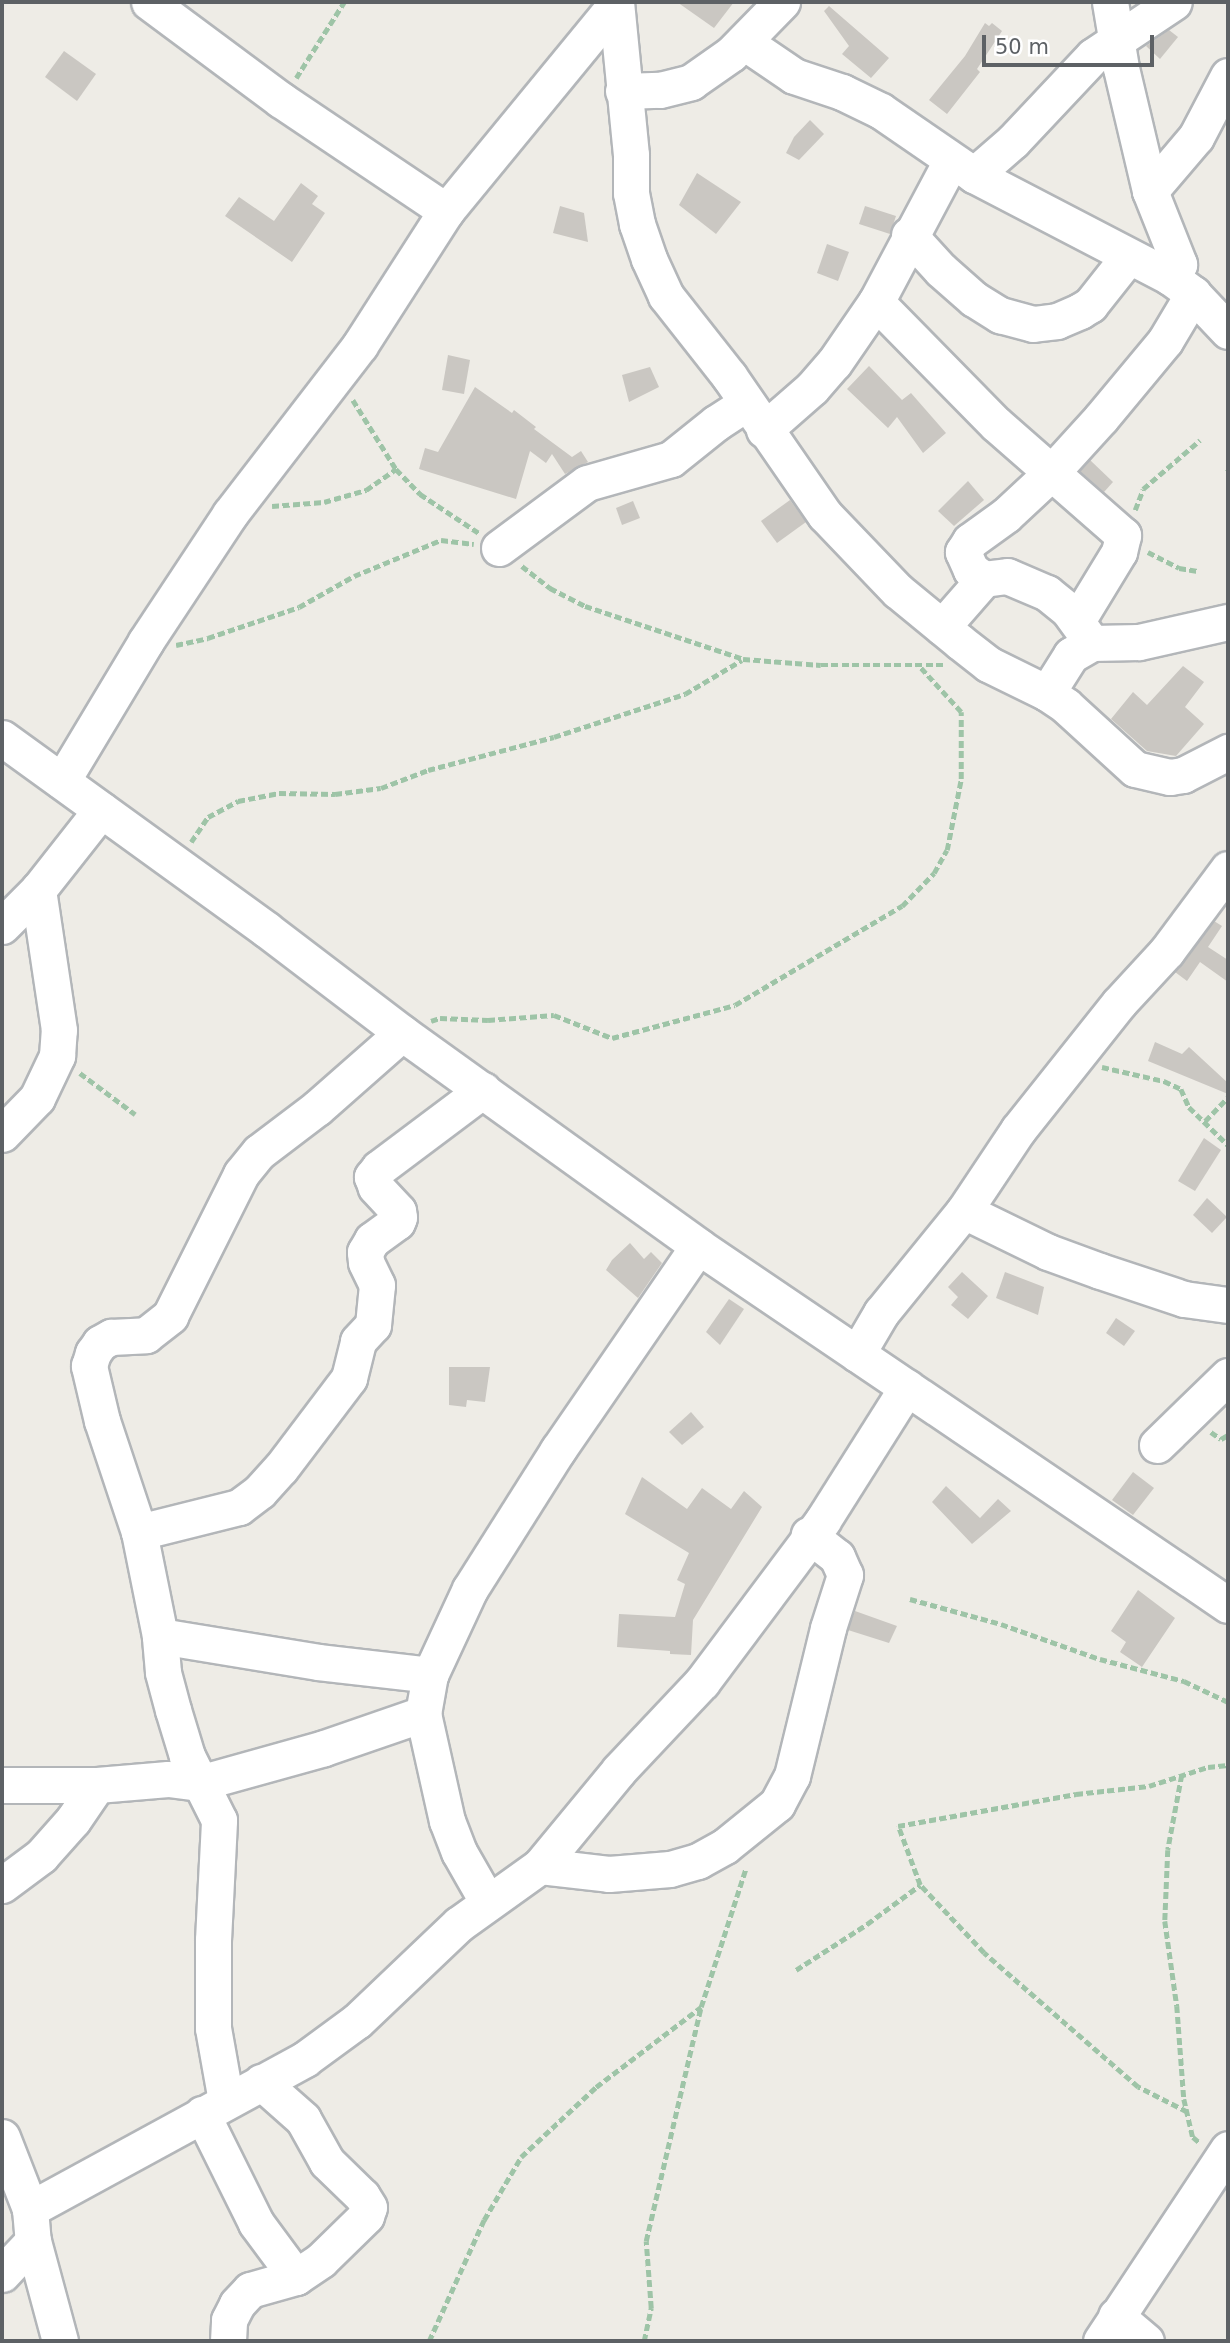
<!DOCTYPE html>
<html>
<head>
<meta charset="utf-8">
<style>
	body { margin:0 }
	#map { position:relative; width:1230px; height:2343px; overflow:hidden; background:#eeece6; font-family:"DejaVu Sans",sans-serif }
	div>[style] { position:absolute }
	[style*='--x'] { left:calc(var(--x)*1px); top:calc(var(--y)*1px); width:calc(var(--w)*1px); rotate:calc(var(--a)*1deg) }
	.building>* { inset:0; background:#cac7c2 }
	.path>* { height:4.5px; margin-top:-2.25px; transform-origin:0; background:repeating-linear-gradient(90deg,#9ec4a7 0 7px,transparent 0 10.5px) }
	.roads { filter:drop-shadow(2px 0 #b3b6b9) drop-shadow(-2px 0 #b3b6b9) drop-shadow(0 2px #b3b6b9) drop-shadow(0 -2px #b3b6b9) }
	.minor>* { height:35px; margin:-17.5px; padding:0 17.5px; transform-origin:17.5px; border-radius:17.5px; background:#fff }
	span { translate:-50% -50%; white-space:nowrap; text-align:center; line-height:1.15; -webkit-text-stroke:6px #fff; paint-order:stroke }
	.frame { position:absolute; inset:0; border:4px solid #5d6165; pointer-events:none }
	.scale { position:absolute; left:982px; top:35px; width:172px; height:32px; box-sizing:border-box; border:4px solid #5d6165; border-top:0; padding-left:9px; font-size:21px; line-height:24px; white-space:nowrap; color:#5d6165; -webkit-text-stroke:5px #fff; paint-order:stroke }
</style>
</head>
<body>
<div id="map">
	<div class="building">
		<i style="clip-path:polygon(677px 2px,734px 2px,714px 28px)"></i>
		<i style="clip-path:polygon(829px 6px,889px 58px,871px 78px,842px 54px,849px 46px,824px 11px)"></i>
		<i style="clip-path:polygon(985px 23px,989px 26px,992px 23px,1002px 31px,977px 69px,980px 72px,947px 114px,929px 100px,965px 56px)"></i>
		<i style="clip-path:polygon(1169px 30px,1178px 37px,1160px 59px,1146px 46px)"></i>
		<i style="clip-path:polygon(64px 51px,96px 74px,77px 101px,45px 77px)"></i>
		<i style="clip-path:polygon(810px 120px,824px 134px,799px 160px,786px 153px,794px 137px)"></i>
		<i style="clip-path:polygon(697px 173px,741px 202px,716px 234px,679px 205px)"></i>
		<i style="clip-path:polygon(301px 183px,318px 196px,312px 204px,325px 213px,292px 262px,225px 216px,239px 197px,274px 221px)"></i>
		<i style="clip-path:polygon(560px 206px,584px 213px,588px 242px,553px 233px)"></i>
		<i style="clip-path:polygon(865px 206px,896px 216px,890px 234px,859px 224px)"></i>
		<i style="clip-path:polygon(827px 244px,849px 252px,838px 281px,817px 273px)"></i>
		<i style="clip-path:polygon(448px 355px,470px 360px,464px 394px,442px 390px)"></i>
		<i style="clip-path:polygon(869px 366px,902px 400px,911px 393px,946px 433px,923px 453px,897px 417px,888px 428px,847px 389px)"></i>
		<i style="clip-path:polygon(650px 367px,659px 387px,629px 402px,622px 375px)"></i>
		<i style="clip-path:polygon(475px 387px,512px 413px,514px 410px,536px 427px,534px 429px,572px 457px,581px 451px,588px 462px,565px 474px,552px 454px,546px 463px,530px 451px,516px 499px,419px 469px,425px 448px,438px 452px)"></i>
		<i style="clip-path:polygon(1090px 460px,1113px 482px,1104px 492px,1080px 471px)"></i>
		<i style="clip-path:polygon(968px 481px,984px 500px,954px 526px,938px 511px)"></i>
		<i style="clip-path:polygon(790px 500px,806px 522px,777px 543px,761px 521px)"></i>
		<i style="clip-path:polygon(633px 501px,640px 518px,622px 525px,616px 508px)"></i>
		<i style="clip-path:polygon(1183px 666px,1204px 682px,1185px 707px,1204px 724px,1176px 756px,1147px 751px,1111px 719px,1133px 692px,1147px 705px)"></i>
		<i style="clip-path:polygon(1214px 921px,1222px 926px,1208px 947px,1228px 960px,1228px 982px,1200px 962px,1187px 981px,1175px 972px)"></i>
		<i style="clip-path:polygon(1155px 1042px,1182px 1054px,1189px 1047px,1228px 1083px,1228px 1094px,1148px 1061px)"></i>
		<i style="clip-path:polygon(1204px 1138px,1221px 1150px,1195px 1191px,1178px 1181px)"></i>
		<i style="clip-path:polygon(1207px 1198px,1227px 1217px,1212px 1233px,1193px 1215px)"></i>
		<i style="clip-path:polygon(630px 1243px,644px 1259px,651px 1252px,662px 1263px,638px 1298px,606px 1270px,612px 1260px)"></i>
		<i style="clip-path:polygon(962px 1272px,988px 1296px,968px 1319px,951px 1305px,958px 1297px,948px 1287px)"></i>
		<i style="clip-path:polygon(1005px 1272px,1044px 1287px,1038px 1315px,996px 1298px)"></i>
		<i style="clip-path:polygon(729px 1299px,744px 1309px,720px 1345px,706px 1332px)"></i>
		<i style="clip-path:polygon(1116px 1318px,1135px 1331px,1124px 1346px,1106px 1333px)"></i>
		<i style="clip-path:polygon(449px 1367px,490px 1367px,485px 1402px,467px 1400px,466px 1407px,449px 1405px)"></i>
		<i style="clip-path:polygon(691px 1412px,704px 1427px,682px 1445px,669px 1432px)"></i>
		<i style="clip-path:polygon(1133px 1472px,1154px 1488px,1133px 1515px,1112px 1500px)"></i>
		<i style="clip-path:polygon(642px 1477px,687px 1509px,702px 1488px,731px 1509px,744px 1491px,762px 1507px,693px 1620px,691px 1655px,670px 1654px,670px 1651px,617px 1647px,619px 1614px,675px 1617px,685px 1584px,677px 1580px,689px 1553px,625px 1514px)"></i>
		<i style="clip-path:polygon(946px 1486px,980px 1518px,998px 1499px,1011px 1511px,972px 1544px,932px 1502px)"></i>
		<i style="clip-path:polygon(1138px 1590px,1175px 1618px,1142px 1667px,1120px 1652px,1126px 1642px,1111px 1631px)"></i>
		<i style="clip-path:polygon(855px 1611px,897px 1626px,889px 1643px,848px 1630px)"></i>
	</div>
	<div class="path">
		<i style="--x:296;--y:78;--w:90;--a:-57.7"></i>
		<i style="--x:353;--y:400;--w:81;--a:58.1"></i>
		<i style="--x:396;--y:469;--w:35;--a:46"></i>
		<i style="--x:420;--y:494;--w:71;--a:33.5"></i>
		<i style="--x:1227;--y:468;--w:1;--a:45"></i>
		<i style="--x:272;--y:506;--w:52;--a:-4.4"></i>
		<i style="--x:324;--y:502;--w:44;--a:-15.9"></i>
		<i style="--x:366;--y:490;--w:37;--a:-35"></i>
		<i style="--x:1135;--y:510;--w:22;--a:-69"></i>
		<i style="--x:1143;--y:489;--w:75;--a:-40.7"></i>
		<i style="--x:1148;--y:552;--w:35;--a:27"></i>
		<i style="--x:1179;--y:568;--w:19;--a:9"></i>
		<i style="--x:522;--y:566;--w:36;--a:38"></i>
		<i style="--x:550;--y:588;--w:39;--a:27"></i>
		<i style="--x:585;--y:606;--w:167;--a:18.5"></i>
		<i style="--x:743;--y:659;--w:78;--a:4.4"></i>
		<i style="--x:821;--y:665;--w:123;--a:0"></i>
		<i style="--x:176;--y:645;--w:33;--a:-12"></i>
		<i style="--x:208;--y:638;--w:96;--a:-18.8"></i>
		<i style="--x:299;--y:607;--w:63;--a:-29.4"></i>
		<i style="--x:354;--y:576;--w:94;--a:-22.5"></i>
		<i style="--x:441;--y:540;--w:33;--a:7"></i>
		<i style="--x:191;--y:842;--w:30;--a:-56"></i>
		<i style="--x:208;--y:817;--w:34;--a:-28"></i>
		<i style="--x:238;--y:801;--w:42;--a:-11"></i>
		<i style="--x:279;--y:793;--w:56;--a:1"></i>
		<i style="--x:335;--y:794;--w:46;--a:-7.4"></i>
		<i style="--x:381;--y:788;--w:50;--a:-21"></i>
		<i style="--x:428;--y:770;--w:130;--a:-14.7"></i>
		<i style="--x:554;--y:737;--w:138;--a:-18.2"></i>
		<i style="--x:685;--y:694;--w:66;--a:-30.8"></i>
		<i style="--x:431;--y:1021;--w:9;--a:-18"></i>
		<i style="--x:440;--y:1018;--w:48;--a:2.4"></i>
		<i style="--x:488;--y:1020;--w:66;--a:-4.3"></i>
		<i style="--x:554;--y:1015;--w:62;--a:21.6"></i>
		<i style="--x:612;--y:1038;--w:127;--a:-15"></i>
		<i style="--x:735;--y:1005;--w:194;--a:-30.7"></i>
		<i style="--x:902;--y:906;--w:46;--a:-45.9"></i>
		<i style="--x:934;--y:873;--w:26;--a:-61"></i>
		<i style="--x:947;--y:850;--w:72;--a:-78.8"></i>
		<i style="--x:961;--y:779;--w:67;--a:-90"></i>
		<i style="--x:961;--y:712;--w:64;--a:-132.5"></i>
		<i style="--x:1102;--y:1067;--w:64;--a:12.7"></i>
		<i style="--x:1164;--y:1081;--w:19;--a:25"></i>
		<i style="--x:1181;--y:1089;--w:20;--a:66"></i>
		<i style="--x:1189;--y:1107;--w:54;--a:44.3"></i>
		<i style="--x:80;--y:1073;--w:69;--a:36.7"></i>
		<i style="--x:1205;--y:1121;--w:33;--a:-46"></i>
		<i style="--x:1211;--y:1432;--w:12;--a:35"></i>
		<i style="--x:1221;--y:1439;--w:8;--a:-30"></i>
		<i style="--x:910;--y:1599;--w:94;--a:15.4"></i>
		<i style="--x:1001;--y:1624;--w:105;--a:19.5"></i>
		<i style="--x:1100;--y:1659;--w:87;--a:14.7"></i>
		<i style="--x:1184;--y:1681;--w:49;--a:25.5"></i>
		<i style="--x:1182;--y:1775;--w:76;--a:100.6"></i>
		<i style="--x:1168;--y:1850;--w:71;--a:92.4"></i>
		<i style="--x:1165;--y:1921;--w:86;--a:82"></i>
		<i style="--x:1177;--y:2006;--w:93;--a:85.7"></i>
		<i style="--x:1184;--y:2099;--w:39;--a:77"></i>
		<i style="--x:1193;--y:2137;--w:8;--a:40"></i>
		<i style="--x:796;--y:1970;--w:85;--a:-32.9"></i>
		<i style="--x:867;--y:1924;--w:66;--a:-36.3"></i>
		<i style="--x:1187;--y:2112;--w:55;--a:-153"></i>
		<i style="--x:1138;--y:2087;--w:204;--a:-139"></i>
		<i style="--x:984;--y:1953;--w:93;--a:-133.3"></i>
		<i style="--x:920;--y:1885;--w:63;--a:-110.4"></i>
		<i style="--x:898;--y:1826;--w:181;--a:-10.2"></i>
		<i style="--x:1076;--y:1794;--w:73;--a:-6.3"></i>
		<i style="--x:1149;--y:1786;--w:62;--a:-17.9"></i>
		<i style="--x:1208;--y:1767;--w:20;--a:-6"></i>
		<i style="--x:429;--y:2341;--w:133;--a:-65.6"></i>
		<i style="--x:484;--y:2220;--w:73;--a:-59.6"></i>
		<i style="--x:521;--y:2157;--w:103;--a:-43"></i>
		<i style="--x:596;--y:2087;--w:132;--a:-37.3"></i>
		<i style="--x:701;--y:2007;--w:146;--a:-72.1"></i>
		<i style="--x:644;--y:2341;--w:34;--a:-78"></i>
		<i style="--x:651;--y:2308;--w:67;--a:-94.3"></i>
		<i style="--x:646;--y:2241;--w:240;--a:-76.8"></i>
	</div>
	<div class="roads">
		<div class="minor">
			<i style="--x:149;--y:2;--w:164;--a:36.6"></i>
			<i style="--x:281;--y:100;--w:199;--a:33.9"></i>
			<i style="--x:616;--y:2;--w:154;--a:84.4"></i>
			<i style="--x:631;--y:155;--w:38;--a:90"></i>
			<i style="--x:631;--y:193;--w:32;--a:79"></i>
			<i style="--x:637;--y:224;--w:37;--a:71"></i>
			<i style="--x:649;--y:259;--w:41;--a:65.3"></i>
			<i style="--x:666;--y:296;--w:102;--a:51.8"></i>
			<i style="--x:729;--y:376;--w:169;--a:55.4"></i>
			<i style="--x:825;--y:515;--w:105;--a:46.2"></i>
			<i style="--x:898;--y:591;--w:80;--a:39.4"></i>
			<i style="--x:960;--y:642;--w:36;--a:38"></i>
			<i style="--x:988;--y:664;--w:66;--a:26.2"></i>
			<i style="--x:1047;--y:693;--w:23;--a:34"></i>
			<i style="--x:1066;--y:706;--w:93;--a:42.4"></i>
			<i style="--x:1135;--y:769;--w:36;--a:13"></i>
			<i style="--x:1170;--y:777;--w:13;--a:-9"></i>
			<i style="--x:1183;--y:775;--w:51;--a:-27.1"></i>
			<i style="--x:1110;--y:2;--w:67;--a:80.5"></i>
			<i style="--x:1121;--y:68;--w:126;--a:76.7"></i>
			<i style="--x:1150;--y:191;--w:79;--a:68.3"></i>
			<i style="--x:1179;--y:264;--w:16;--a:125"></i>
			<i style="--x:744;--y:42;--w:60;--a:34.2"></i>
			<i style="--x:794;--y:76;--w:51;--a:18.4"></i>
			<i style="--x:842;--y:92;--w:43;--a:26"></i>
			<i style="--x:881;--y:111;--w:113;--a:34.5"></i>
			<i style="--x:974;--y:175;--w:221;--a:27.5"></i>
			<i style="--x:1170;--y:277;--w:29;--a:36"></i>
			<i style="--x:1193;--y:294;--w:51;--a:46.6"></i>
			<i style="--x:623;--y:91;--w:37;--a:-2"></i>
			<i style="--x:660;--y:90;--w:32;--a:-14"></i>
			<i style="--x:691;--y:82;--w:49;--a:-35"></i>
			<i style="--x:731;--y:54;--w:73;--a:-45.6"></i>
			<i style="--x:974;--y:175;--w:52;--a:-41.1"></i>
			<i style="--x:1013;--y:141;--w:117;--a:-46.7"></i>
			<i style="--x:1093;--y:56;--w:97;--a:-33.7"></i>
			<i style="--x:1150;--y:191;--w:71;--a:-49.6"></i>
			<i style="--x:1196;--y:137;--w:69;--a:-62.3"></i>
			<i style="--x:909;--y:235;--w:47;--a:47.6"></i>
			<i style="--x:941;--y:270;--w:44;--a:41.3"></i>
			<i style="--x:974;--y:299;--w:31;--a:32"></i>
			<i style="--x:1000;--y:315;--w:34;--a:15"></i>
			<i style="--x:1033;--y:324;--w:24;--a:-7"></i>
			<i style="--x:1057;--y:321;--w:25;--a:-23"></i>
			<i style="--x:1080;--y:311;--w:12;--a:-31"></i>
			<i style="--x:1090;--y:305;--w:61;--a:-51.6"></i>
			<i style="--x:876;--y:302;--w:171;--a:45.5"></i>
			<i style="--x:996;--y:424;--w:169;--a:41.2"></i>
			<i style="--x:1123;--y:535;--w:17;--a:103"></i>
			<i style="--x:1119;--y:552;--w:81;--a:121.3"></i>
			<i style="--x:764;--y:430;--w:64;--a:-41.2"></i>
			<i style="--x:812;--y:388;--w:33;--a:-49"></i>
			<i style="--x:834;--y:363;--w:74;--a:-55.5"></i>
			<i style="--x:876;--y:302;--w:160;--a:-62"></i>
			<i style="--x:499;--y:548;--w:109;--a:-36.5"></i>
			<i style="--x:587;--y:483;--w:87;--a:-15.9"></i>
			<i style="--x:671;--y:459;--w:58;--a:-38.7"></i>
			<i style="--x:716;--y:423;--w:35;--a:-33"></i>
			<i style="--x:942;--y:627;--w:64;--a:-48.8"></i>
			<i style="--x:1092;--y:643;--w:41;--a:-126"></i>
			<i style="--x:1068;--y:610;--w:27;--a:-141"></i>
			<i style="--x:1047;--y:593;--w:43;--a:-157"></i>
			<i style="--x:1007;--y:576;--w:23;--a:173"></i>
			<i style="--x:984;--y:579;--w:16;--a:-145"></i>
			<i style="--x:971;--y:570;--w:20;--a:-114"></i>
			<i style="--x:963;--y:552;--w:13;--a:-58"></i>
			<i style="--x:970;--y:541;--w:44;--a:-35.8"></i>
			<i style="--x:1006;--y:515;--w:62;--a:-43"></i>
			<i style="--x:1051;--y:473;--w:74;--a:-47.7"></i>
			<i style="--x:1101;--y:418;--w:100;--a:-50.3"></i>
			<i style="--x:1165;--y:341;--w:55;--a:-59.2"></i>
			<i style="--x:1047;--y:693;--w:45;--a:-57.7"></i>
			<i style="--x:1071;--y:655;--w:24;--a:-30"></i>
			<i style="--x:1092;--y:643;--w:47;--a:-1.2"></i>
			<i style="--x:1139;--y:642;--w:91;--a:-12.7"></i>
			<i style="--x:2;--y:738;--w:327;--a:35.9"></i>
			<i style="--x:267;--y:930;--w:170;--a:37.3"></i>
			<i style="--x:402;--y:1033;--w:365;--a:35.7"></i>
			<i style="--x:698;--y:1246;--w:640;--a:34.11"></i>
			<i style="--x:62;--y:781;--w:163;--a:-59"></i>
			<i style="--x:146;--y:641;--w:152;--a:-56.5"></i>
			<i style="--x:230;--y:514;--w:213;--a:-52.4"></i>
			<i style="--x:360;--y:345;--w:159;--a:-57.3"></i>
			<i style="--x:446;--y:211;--w:266;--a:-50.6"></i>
			<i style="--x:2;--y:926;--w:51;--a:-45"></i>
			<i style="--x:38;--y:890;--w:102;--a:-51.8"></i>
			<i style="--x:2;--y:1134;--w:50;--a:-45.8"></i>
			<i style="--x:37;--y:1098;--w:47;--a:-64.5"></i>
			<i style="--x:57;--y:1056;--w:26;--a:-86"></i>
			<i style="--x:59;--y:1030;--w:142;--a:-98.5"></i>
			<i style="--x:964;--y:1211;--w:93;--a:26"></i>
			<i style="--x:1048;--y:1252;--w:55;--a:20.1"></i>
			<i style="--x:1100;--y:1271;--w:89;--a:18.4"></i>
			<i style="--x:1184;--y:1299;--w:44;--a:7.8"></i>
			<i style="--x:857;--y:1354;--w:48;--a:-59.7"></i>
			<i style="--x:881;--y:1313;--w:132;--a:-50.9"></i>
			<i style="--x:964;--y:1211;--w:97;--a:-56.3"></i>
			<i style="--x:1018;--y:1130;--w:162;--a:-51.5"></i>
			<i style="--x:1119;--y:1003;--w:71;--a:-47.3"></i>
			<i style="--x:1167;--y:951;--w:102;--a:-53.4"></i>
			<i style="--x:1157;--y:1445;--w:99;--a:-44.2"></i>
			<i style="--x:139;--y:1532;--w:103;--a:-14"></i>
			<i style="--x:239;--y:1507;--w:26;--a:-37"></i>
			<i style="--x:260;--y:1491;--w:31;--a:-48"></i>
			<i style="--x:281;--y:1468;--w:113;--a:-52.9"></i>
			<i style="--x:349;--y:1378;--w:38;--a:-76"></i>
			<i style="--x:358;--y:1341;--w:22;--a:-47"></i>
			<i style="--x:373;--y:1325;--w:40;--a:-84.3"></i>
			<i style="--x:377;--y:1285;--w:25;--a:-116"></i>
			<i style="--x:366;--y:1262;--w:10;--a:-96"></i>
			<i style="--x:365;--y:1252;--w:14;--a:-60"></i>
			<i style="--x:372;--y:1240;--w:31;--a:-36"></i>
			<i style="--x:397;--y:1222;--w:5;--a:-68"></i>
			<i style="--x:399;--y:1217;--w:6;--a:-99"></i>
			<i style="--x:398;--y:1211;--w:33;--a:-133"></i>
			<i style="--x:376;--y:1187;--w:11;--a:-112"></i>
			<i style="--x:372;--y:1177;--w:11;--a:-52"></i>
			<i style="--x:379;--y:1168;--w:130;--a:-36.9"></i>
			<i style="--x:160;--y:1636;--w:106;--a:-101.4"></i>
			<i style="--x:139;--y:1532;--w:117;--a:-108.4"></i>
			<i style="--x:102;--y:1421;--w:57;--a:-103.3"></i>
			<i style="--x:89;--y:1366;--w:14;--a:-73"></i>
			<i style="--x:93;--y:1353;--w:12;--a:-55"></i>
			<i style="--x:100;--y:1343;--w:13;--a:-29"></i>
			<i style="--x:111;--y:1337;--w:35;--a:-3"></i>
			<i style="--x:146;--y:1335;--w:31;--a:-38"></i>
			<i style="--x:170;--y:1316;--w:159;--a:-63.4"></i>
			<i style="--x:241;--y:1174;--w:28;--a:-51"></i>
			<i style="--x:259;--y:1152;--w:73;--a:-37.2"></i>
			<i style="--x:317;--y:1108;--w:113;--a:-41.4"></i>
			<i style="--x:2;--y:1785;--w:95;--a:0"></i>
			<i style="--x:97;--y:1785;--w:71;--a:-4.8"></i>
			<i style="--x:168;--y:1779;--w:31;--a:7"></i>
			<i style="--x:199;--y:1783;--w:130;--a:-15.6"></i>
			<i style="--x:324;--y:1748;--w:105;--a:-19"></i>
			<i style="--x:540;--y:1866;--w:69;--a:6.6"></i>
			<i style="--x:609;--y:1874;--w:61;--a:-4.7"></i>
			<i style="--x:670;--y:1869;--w:29;--a:-16"></i>
			<i style="--x:698;--y:1861;--w:31;--a:-29"></i>
			<i style="--x:725;--y:1846;--w:67;--a:-38.9"></i>
			<i style="--x:777;--y:1804;--w:32;--a:-62"></i>
			<i style="--x:792;--y:1776;--w:152;--a:-76.3"></i>
			<i style="--x:828;--y:1628;--w:56;--a:-72.2"></i>
			<i style="--x:845;--y:1575;--w:20;--a:-114"></i>
			<i style="--x:837;--y:1557;--w:36;--a:-142"></i>
			<i style="--x:2;--y:1885;--w:49;--a:-36.6"></i>
			<i style="--x:41;--y:1856;--w:48;--a:-48.4"></i>
			<i style="--x:73;--y:1820;--w:42;--a:-55.6"></i>
			<i style="--x:487;--y:1901;--w:56;--a:-119.7"></i>
			<i style="--x:459;--y:1852;--w:33;--a:-111"></i>
			<i style="--x:447;--y:1821;--w:110;--a:-102.6"></i>
			<i style="--x:423;--y:1714;--w:40;--a:-80"></i>
			<i style="--x:430;--y:1675;--w:95;--a:-65.1"></i>
			<i style="--x:470;--y:1589;--w:165;--a:-57.7"></i>
			<i style="--x:558;--y:1450;--w:247;--a:-55.5"></i>
			<i style="--x:226;--y:2101;--w:74;--a:-100.1"></i>
			<i style="--x:213;--y:2028;--w:88;--a:-90"></i>
			<i style="--x:213;--y:1940;--w:120;--a:-87.1"></i>
			<i style="--x:219;--y:1820;--w:72;--a:-116.6"></i>
			<i style="--x:187;--y:1756;--w:48;--a:-106.9"></i>
			<i style="--x:173;--y:1710;--w:39;--a:-105"></i>
			<i style="--x:163;--y:1672;--w:36;--a:-95"></i>
			<i style="--x:160;--y:1636;--w:160;--a:9.3"></i>
			<i style="--x:318;--y:1662;--w:113;--a:6.6"></i>
			<i style="--x:202;--y:2114;--w:122;--a:63.6"></i>
			<i style="--x:256;--y:2223;--w:67;--a:53.5"></i>
			<i style="--x:2;--y:2137;--w:77;--a:68.7"></i>
			<i style="--x:30;--y:2209;--w:32;--a:85"></i>
			<i style="--x:33;--y:2241;--w:104;--a:74.9"></i>
			<i style="--x:30;--y:2209;--w:313;--a:-28.6"></i>
			<i style="--x:305;--y:2059;--w:64;--a:-36.2"></i>
			<i style="--x:357;--y:2021;--w:141;--a:-43.6"></i>
			<i style="--x:459;--y:1924;--w:100;--a:-35.6"></i>
			<i style="--x:540;--y:1866;--w:124;--a:-50.5"></i>
			<i style="--x:619;--y:1770;--w:121;--a:-46.7"></i>
			<i style="--x:702;--y:1682;--w:202;--a:-53.2"></i>
			<i style="--x:823;--y:1520;--w:157;--a:-57.7"></i>
			<i style="--x:2;--y:2274;--w:45;--a:-46.8"></i>
			<i style="--x:1116;--y:2316;--w:39;--a:40"></i>
			<i style="--x:228;--y:2341;--w:21;--a:-87"></i>
			<i style="--x:229;--y:2320;--w:18;--a:-63"></i>
			<i style="--x:237;--y:2304;--w:19;--a:-47"></i>
			<i style="--x:250;--y:2290;--w:48;--a:-15.8"></i>
			<i style="--x:296;--y:2277;--w:30;--a:-34"></i>
			<i style="--x:321;--y:2260;--w:63;--a:-44.4"></i>
			<i style="--x:366;--y:2216;--w:9;--a:-72"></i>
			<i style="--x:369;--y:2207;--w:13;--a:-122"></i>
			<i style="--x:362;--y:2196;--w:49;--a:-135.8"></i>
			<i style="--x:327;--y:2162;--w:49;--a:-119.2"></i>
			<i style="--x:303;--y:2119;--w:56;--a:-138.6"></i>
			<i style="--x:1101;--y:2341;--w:230;--a:-56.5"></i>
		</div>
	</div>
	<div class="frame"></div>
	<div class="scale">50 m</div>
</div>
</body>
</html>
